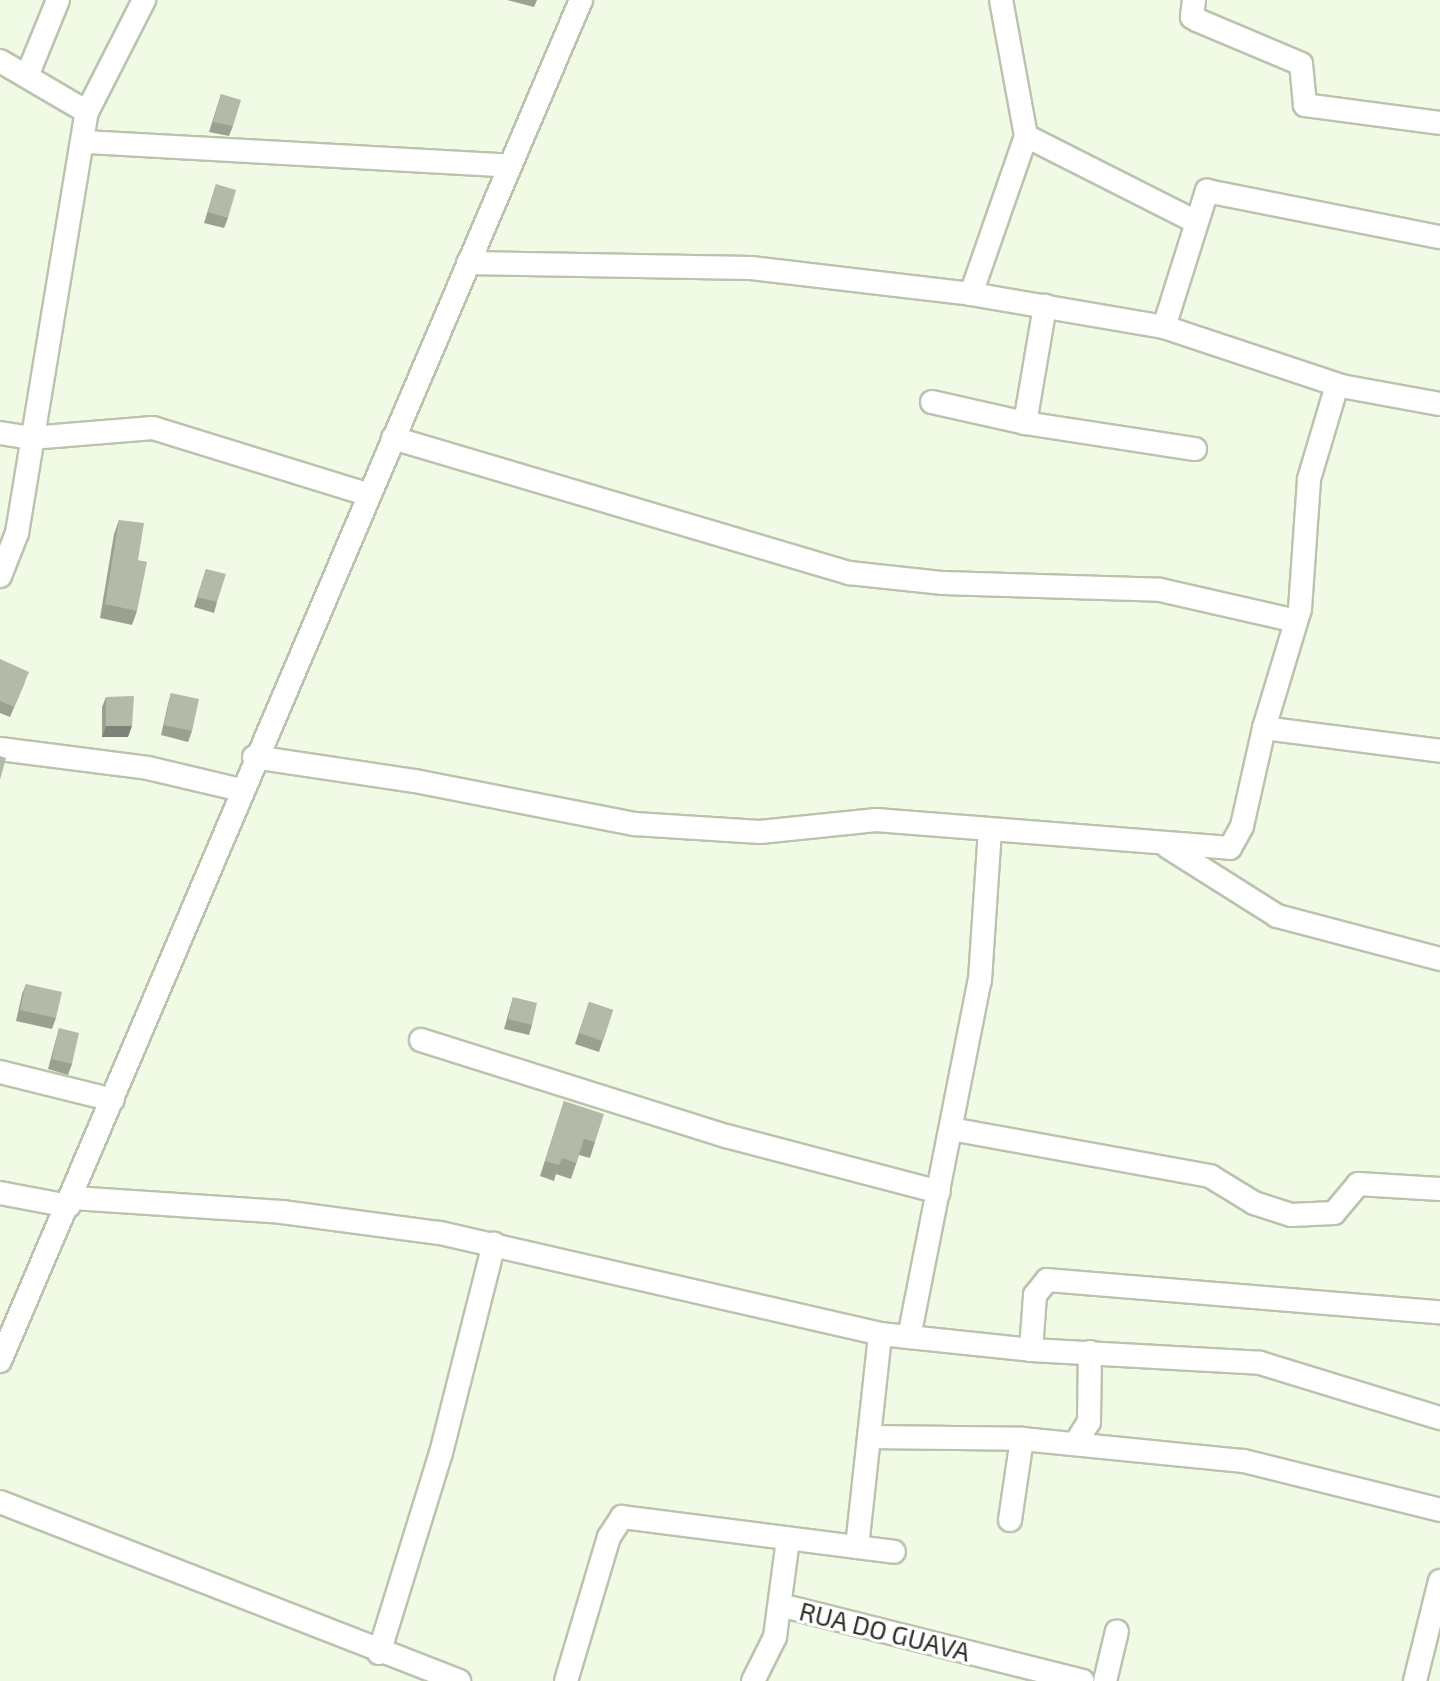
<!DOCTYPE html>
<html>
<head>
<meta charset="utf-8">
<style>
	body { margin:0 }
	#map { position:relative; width:1440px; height:1681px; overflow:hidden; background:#f1fae5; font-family:"Exo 2",sans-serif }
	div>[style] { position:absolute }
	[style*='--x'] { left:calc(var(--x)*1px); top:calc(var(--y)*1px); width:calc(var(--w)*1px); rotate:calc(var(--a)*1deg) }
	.roads { filter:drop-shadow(2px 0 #bbc3af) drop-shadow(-2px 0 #bbc3af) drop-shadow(0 2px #bbc3af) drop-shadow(0 -2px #bbc3af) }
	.minor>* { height:22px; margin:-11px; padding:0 11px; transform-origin:11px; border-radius:11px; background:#fff }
	.wall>* { inset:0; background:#9aa190 }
	.shaded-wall>* { inset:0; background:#7d8376 }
	.building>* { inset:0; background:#b3bba8 }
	span { translate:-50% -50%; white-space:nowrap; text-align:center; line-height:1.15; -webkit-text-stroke:6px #fff; paint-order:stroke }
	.street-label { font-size:26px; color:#2d3028 }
</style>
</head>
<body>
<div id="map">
	<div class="roads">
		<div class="minor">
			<i style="--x:1194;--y:0;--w:17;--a:97"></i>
			<i style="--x:1192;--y:17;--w:6;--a:31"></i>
			<i style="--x:1197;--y:20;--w:113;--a:22.9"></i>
			<i style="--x:1301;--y:64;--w:41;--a:84.4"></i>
			<i style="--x:1305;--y:105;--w:136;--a:7.6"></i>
			<i style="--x:0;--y:61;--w:101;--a:30.4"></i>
			<i style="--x:27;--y:76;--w:82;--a:-67.8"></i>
			<i style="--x:1026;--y:136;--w:188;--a:26.8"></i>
			<i style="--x:86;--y:142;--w:424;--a:3.2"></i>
			<i style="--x:468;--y:263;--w:283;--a:1"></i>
			<i style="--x:751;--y:268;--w:222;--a:6.7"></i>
			<i style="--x:971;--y:294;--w:196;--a:9.7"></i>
			<i style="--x:1164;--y:327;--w:187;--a:18.4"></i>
			<i style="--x:1341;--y:386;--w:101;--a:10.3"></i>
			<i style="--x:971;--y:294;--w:167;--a:-70.8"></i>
			<i style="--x:1026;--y:136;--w:138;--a:-100.4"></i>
			<i style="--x:1164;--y:327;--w:143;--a:-72.5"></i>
			<i style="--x:1207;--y:191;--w:237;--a:11.2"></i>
			<i style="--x:932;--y:402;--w:95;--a:12.7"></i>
			<i style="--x:1025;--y:423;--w:172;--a:8.7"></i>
			<i style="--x:1025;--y:423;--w:119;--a:-80.3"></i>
			<i style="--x:0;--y:433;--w:31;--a:9"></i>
			<i style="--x:31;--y:438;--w:122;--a:-4.7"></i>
			<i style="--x:153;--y:428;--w:226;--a:17.2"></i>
			<i style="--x:393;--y:438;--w:476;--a:16.5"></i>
			<i style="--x:849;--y:573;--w:95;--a:6.1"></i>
			<i style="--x:943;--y:583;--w:217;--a:1.8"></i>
			<i style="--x:1160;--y:590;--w:139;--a:12.8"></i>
			<i style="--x:0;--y:576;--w:46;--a:-68.4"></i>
			<i style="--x:17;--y:533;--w:427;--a:-80.6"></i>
			<i style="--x:87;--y:112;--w:126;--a:-63"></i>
			<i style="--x:1264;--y:728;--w:177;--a:7.4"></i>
			<i style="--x:0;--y:749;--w:149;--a:7.3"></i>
			<i style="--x:148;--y:768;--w:96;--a:13.3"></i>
			<i style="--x:254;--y:757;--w:163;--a:8.5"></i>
			<i style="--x:415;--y:781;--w:224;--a:11.1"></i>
			<i style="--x:635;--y:824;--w:125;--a:3.7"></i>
			<i style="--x:760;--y:832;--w:117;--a:-5.9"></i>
			<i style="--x:876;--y:820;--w:355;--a:4.5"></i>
			<i style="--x:1230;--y:848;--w:25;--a:-61"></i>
			<i style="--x:1242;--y:826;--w:100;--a:-77.3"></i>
			<i style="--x:1264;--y:728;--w:124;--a:-73.2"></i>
			<i style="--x:1300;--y:609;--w:130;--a:-86"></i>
			<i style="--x:1309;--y:479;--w:98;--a:-73.4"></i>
			<i style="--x:1168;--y:847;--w:129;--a:32.3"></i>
			<i style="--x:1277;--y:916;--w:169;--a:14.8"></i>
			<i style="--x:421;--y:1040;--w:320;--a:17.5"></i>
			<i style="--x:726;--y:1136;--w:220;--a:14.7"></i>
			<i style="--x:0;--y:1072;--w:116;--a:13.9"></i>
			<i style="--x:951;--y:1129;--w:263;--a:10.3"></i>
			<i style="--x:1210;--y:1176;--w:52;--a:31.5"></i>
			<i style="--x:1254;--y:1203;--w:39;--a:18"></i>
			<i style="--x:1291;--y:1215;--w:43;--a:-2.7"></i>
			<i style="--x:1334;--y:1213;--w:38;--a:-50"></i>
			<i style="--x:1358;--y:1184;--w:82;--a:3.5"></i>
			<i style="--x:0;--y:1193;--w:70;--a:10.7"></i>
			<i style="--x:73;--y:1198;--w:209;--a:3.8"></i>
			<i style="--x:282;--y:1212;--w:159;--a:7.6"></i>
			<i style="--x:440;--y:1233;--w:451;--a:12.9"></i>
			<i style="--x:880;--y:1334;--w:152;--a:6"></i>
			<i style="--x:1031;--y:1350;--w:229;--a:3.2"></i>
			<i style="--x:1260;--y:1363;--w:188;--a:17"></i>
			<i style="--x:909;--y:1337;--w:364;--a:-78.8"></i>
			<i style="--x:980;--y:980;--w:149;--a:-86.2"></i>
			<i style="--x:1031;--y:1350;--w:55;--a:-85.8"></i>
			<i style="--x:1035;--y:1295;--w:19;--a:-51"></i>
			<i style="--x:1047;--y:1280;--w:394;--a:4.7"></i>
			<i style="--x:0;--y:1361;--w:1480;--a:-66.88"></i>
			<i style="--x:869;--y:1437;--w:153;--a:0.7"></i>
			<i style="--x:1022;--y:1439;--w:223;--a:5.7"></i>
			<i style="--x:1244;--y:1461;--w:202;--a:14"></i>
			<i style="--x:1075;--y:1444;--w:26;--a:-58"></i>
			<i style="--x:1089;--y:1422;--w:70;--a:-89.2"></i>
			<i style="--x:0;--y:1502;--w:493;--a:21.3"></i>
			<i style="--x:1010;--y:1520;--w:82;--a:-81.6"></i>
			<i style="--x:857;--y:1547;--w:214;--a:-83.8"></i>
			<i style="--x:780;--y:1605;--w:312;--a:14.1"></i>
			<i style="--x:379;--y:1653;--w:209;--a:-72.8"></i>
			<i style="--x:441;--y:1453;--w:216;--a:-75.8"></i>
			<i style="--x:566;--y:1681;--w:150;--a:-73.4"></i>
			<i style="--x:609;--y:1537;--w:24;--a:-57"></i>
			<i style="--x:622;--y:1517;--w:274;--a:7.3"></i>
			<i style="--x:753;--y:1681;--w:49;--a:-63.4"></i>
			<i style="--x:775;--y:1637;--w:99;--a:-82.4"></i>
			<i style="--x:1105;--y:1681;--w:51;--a:-76.5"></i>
			<i style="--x:1415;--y:1681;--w:103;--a:-76"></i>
		</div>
	</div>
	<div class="wall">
		<i style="clip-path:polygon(507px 0,537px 0,534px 7px)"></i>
		<i style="clip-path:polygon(221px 94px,233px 126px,229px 136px,209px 132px)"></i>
		<i style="clip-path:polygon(216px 184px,228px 218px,224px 228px,204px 223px)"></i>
		<i style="clip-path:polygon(119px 520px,138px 560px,137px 611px,132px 625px,100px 618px,114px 534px)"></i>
		<i style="clip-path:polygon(206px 569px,217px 602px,214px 613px,194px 607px)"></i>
		<i style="clip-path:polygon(0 659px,25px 682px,10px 717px,0 713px)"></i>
		<i style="clip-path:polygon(171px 693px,192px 731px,188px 742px,161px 735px,168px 704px)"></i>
		<i style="clip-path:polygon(106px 697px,128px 737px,102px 737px,102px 707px)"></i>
		<i style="clip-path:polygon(26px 984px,56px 1018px,52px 1029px,16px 1021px,22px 994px)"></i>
		<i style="clip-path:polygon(513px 997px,532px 1025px,529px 1035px,504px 1029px)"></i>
		<i style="clip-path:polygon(589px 1002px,613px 1010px,599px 1052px,575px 1044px)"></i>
		<i style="clip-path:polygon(59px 1028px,72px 1064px,68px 1075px,48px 1069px)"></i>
		<i style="clip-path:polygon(564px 1101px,595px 1142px,590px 1158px,579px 1155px,571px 1179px,556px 1174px,554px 1181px,540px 1176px)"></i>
	</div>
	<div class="shaded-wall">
		<i style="clip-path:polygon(106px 726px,132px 726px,128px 737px,102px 737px)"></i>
	</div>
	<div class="building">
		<i style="clip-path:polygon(221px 94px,241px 100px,233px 126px,213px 122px)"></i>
		<i style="clip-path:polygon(216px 184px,236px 190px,228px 218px,208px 212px)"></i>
		<i style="clip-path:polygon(119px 520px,144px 523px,138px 560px,147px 562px,137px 611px,105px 604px)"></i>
		<i style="clip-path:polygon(206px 569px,226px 574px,217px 602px,197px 597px)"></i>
		<i style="clip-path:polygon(0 659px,29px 672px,14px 707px,0 701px)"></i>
		<i style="clip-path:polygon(171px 693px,199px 699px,192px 731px,164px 725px)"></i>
		<i style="clip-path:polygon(134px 696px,132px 726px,106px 726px,106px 697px)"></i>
		<i style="clip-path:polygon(0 756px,6px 758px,0 780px)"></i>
		<i style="clip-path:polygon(26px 984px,62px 992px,56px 1018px,20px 1010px)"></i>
		<i style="clip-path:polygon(513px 997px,537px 1003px,532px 1025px,508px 1019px)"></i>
		<i style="clip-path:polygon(589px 1002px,613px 1010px,603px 1041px,579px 1033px)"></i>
		<i style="clip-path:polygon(59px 1028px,79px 1033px,72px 1064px,52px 1059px)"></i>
		<i style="clip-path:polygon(564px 1101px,604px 1114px,595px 1142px,584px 1139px,576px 1163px,562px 1158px,559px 1165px,545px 1161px)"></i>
	</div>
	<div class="street-label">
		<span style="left:885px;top:1631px;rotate:14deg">RUA DO GUAVA</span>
	</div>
</div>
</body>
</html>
